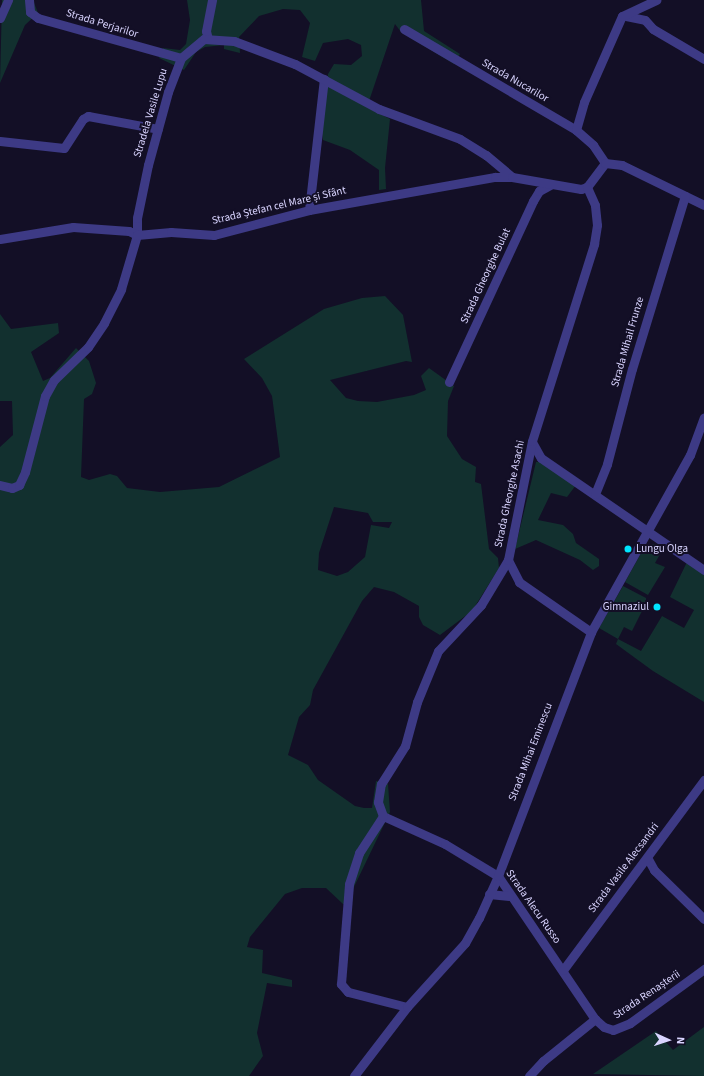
<!DOCTYPE html>
<html>
<head>
<meta charset="utf-8">
<style>
	body { margin:0 }
	#map { position:relative; width:704px; height:1076px; overflow:hidden; background:#130f26; font-family:"Source Sans 3",sans-serif }
	div>[style] { position:absolute }
	[style*='--x'] { left:calc(var(--x)*1px); top:calc(var(--y)*1px); width:calc(var(--w)*1px); rotate:calc(var(--a)*1deg) }
	.green>* { inset:0; background:#12302f }
	.minor>* { height:9px; margin:-4.5px; padding:0 4.5px; transform-origin:4.5px; border-radius:4.5px; background:#3d3a85 }
	.dots>* { width:11px; height:11px; translate:-50% -50%; box-sizing:border-box; border:2px solid #130f26; border-radius:50% }
	span { translate:-50% -50%; white-space:nowrap; text-align:center; line-height:1.15; -webkit-text-stroke:4px #130f26; paint-order:stroke }
	.street-label { font-size:11px; color:#d9d4ff }
	.poi-label { font-size:11px; color:#d9d4ff }
	.left { translate:0 -50%; text-align:left }
	.right { translate:-100% -50%; text-align:right }
	.north { position:absolute; left:648px; top:1020px; width:40px; height:40px; -webkit-text-stroke:3px #130f26; paint-order:stroke; rotate:93deg; font-size:11px; font-weight:700; line-height:16px; text-align:center; color:#d9d4ff }
	.north::after { content:''; display:block; margin:auto; width:14px; height:18px; background:#d9d4ff; clip-path:polygon(50% 0,100% 100%,50% 72%,0 100%) }
</style>
</head>
<body>
<div id="map">
	<div class="green">
		<i style="clip-path:polygon(2px 0,33px 0,38px 13px,25px 25px,0 83px)"></i>
		<i style="clip-path:polygon(187px 0,421px 0,424px 31px,460px 54px,454px 64px,401px 32px,395px 24px,367px 107px,390px 119px,385px 168px,386px 189px,379px 190px,379px 170px,350px 150px,323px 140px,321px 127px,328px 74px,334px 64px,351px 65px,362px 56px,361px 45px,348px 39px,323px 43px,315px 61px,302px 57px,310px 23px,300px 10px,283px 9px,259px 16px,239px 37px,240px 53px,224px 49px,224px 45px,205px 47px,196px 52px,184px 70px,159px 58px,163px 48px,180px 50px,186px 44px,190px 20px)"></i>
		<i style="clip-path:polygon(evenodd,385px 296px,403px 315px,412px 362px,406px 361px,330px 380px,346px 398px,358px 401px,377px 402px,414px 395px,426px 390px,421px 376px,429px 368px,454px 386px,448px 401px,447px 436px,462px 459px,476px 467px,475px 482px,481px 484px,489px 549px,498px 558px,499px 568px,472px 611px,440px 635px,423px 625px,419px 617px,419px 606px,394px 592px,374px 587px,362px 601px,313px 690px,310px 705px,299px 717px,288px 755px,308px 765px,318px 780px,355px 806px,364px 808px,372px 808px,376px 781px,388px 784px,390px 812px,353px 889px,352px 904px,343px 904px,326px 888px,302px 888px,285px 894px,250px 937px,247px 947px,263px 950px,262px 973px,292px 980px,292px 987px,267px 983px,257px 1033px,263px 1056px,249px 1076px,0 1076px,0 447px,13px 435px,12px 401px,0 401px,0 314px,11px 329px,58px 323px,59px 333px,31px 352px,43px 381px,50px 378px,76px 348px,89px 361px,96px 383px,92px 394px,84px 399px,81px 477px,89px 480px,110px 474px,117px 476px,127px 488px,160px 492px,219px 487px,280px 457px,272px 396px,262px 378px,244px 359px,324px 309px,362px 298px,385px 296px,334px 507px,368px 513px,373px 522px,392px 522px,389px 528px,371px 525px,365px 557px,348px 572px,337px 576px,318px 570px,319px 553px,334px 507px)"></i>
		<i style="clip-path:polygon(536px 462px,543px 462px,576px 485px,567px 497px,551px 493px,538px 520px,563px 525px,573px 534px,576px 543px,599px 559px,599px 566px,593px 570px,580px 560px,536px 540px,515px 549px)"></i>
		<i style="clip-path:polygon(653px 544px,663px 549px,655px 563px,665px 567px,648px 595px,625px 582px,643px 550px)"></i>
		<i style="clip-path:polygon(687px 562px,704px 575px,704px 702px,653px 671px,616px 644px,618px 639px,599px 628px,623px 586px,646px 598px,646px 603px,632px 631px,624px 627px,618px 639px,641px 651px,662px 616px,684px 628px,694px 610px,670px 597px)"></i>
		<i style="clip-path:polygon(704px 1027px,704px 1076px,593px 1074px,656px 1031px,673px 1050px)"></i>
	</div>
	<div class="minor">
		<i style="--x:29;--y:0;--w:12;--a:85"></i>
		<i style="--x:30;--y:12;--w:10;--a:37"></i>
		<i style="--x:38;--y:18;--w:148;--a:15.6"></i>
		<i style="--x:626;--y:16;--w:19;--a:12"></i>
		<i style="--x:645;--y:20;--w:12;--a:48"></i>
		<i style="--x:653;--y:29;--w:59;--a:30.5"></i>
		<i style="--x:0;--y:18;--w:20;--a:-66"></i>
		<i style="--x:404;--y:29;--w:199;--a:30.4"></i>
		<i style="--x:576;--y:130;--w:23;--a:41"></i>
		<i style="--x:593;--y:145;--w:22;--a:56"></i>
		<i style="--x:208;--y:39;--w:8;--a:-104"></i>
		<i style="--x:206;--y:31;--w:32;--a:-79"></i>
		<i style="--x:576;--y:130;--w:29;--a:-74"></i>
		<i style="--x:584;--y:102;--w:94;--a:-66.2"></i>
		<i style="--x:622;--y:16;--w:38;--a:-25"></i>
		<i style="--x:0;--y:141;--w:64;--a:6.2"></i>
		<i style="--x:64;--y:148;--w:35;--a:-57"></i>
		<i style="--x:83;--y:119;--w:6;--a:-31"></i>
		<i style="--x:88;--y:116;--w:71;--a:10.5"></i>
		<i style="--x:309;--y:210;--w:132;--a:-83.5"></i>
		<i style="--x:137;--y:235;--w:17;--a:-90"></i>
		<i style="--x:137;--y:218;--w:54;--a:-78.3"></i>
		<i style="--x:148;--y:165;--w:76;--a:-74.7"></i>
		<i style="--x:168;--y:92;--w:36;--a:-69"></i>
		<i style="--x:181;--y:58;--w:30;--a:-40"></i>
		<i style="--x:204;--y:39;--w:30;--a:4"></i>
		<i style="--x:234;--y:41;--w:65;--a:20.7"></i>
		<i style="--x:295;--y:64;--w:95;--a:28.2"></i>
		<i style="--x:379;--y:109;--w:86;--a:20.3"></i>
		<i style="--x:460;--y:139;--w:31;--a:32"></i>
		<i style="--x:486;--y:155;--w:34;--a:40"></i>
		<i style="--x:0;--y:239;--w:74;--a:-9.3"></i>
		<i style="--x:73;--y:227;--w:56;--a:4.1"></i>
		<i style="--x:129;--y:231;--w:9;--a:27"></i>
		<i style="--x:449;--y:382;--w:200;--a:-65.1"></i>
		<i style="--x:533;--y:201;--w:12;--a:-59"></i>
		<i style="--x:539;--y:191;--w:13;--a:-29"></i>
		<i style="--x:532;--y:442;--w:18;--a:61"></i>
		<i style="--x:541;--y:458;--w:198;--a:34.5"></i>
		<i style="--x:0;--y:485;--w:12;--a:14"></i>
		<i style="--x:12;--y:488;--w:8;--a:-23"></i>
		<i style="--x:19;--y:485;--w:14;--a:-65"></i>
		<i style="--x:25;--y:472;--w:79;--a:-75.3"></i>
		<i style="--x:45;--y:396;--w:18;--a:-61"></i>
		<i style="--x:54;--y:380;--w:47;--a:-44.1"></i>
		<i style="--x:88;--y:347;--w:29;--a:-56"></i>
		<i style="--x:104;--y:323;--w:38;--a:-63"></i>
		<i style="--x:121;--y:289;--w:56;--a:-73.5"></i>
		<i style="--x:137;--y:235;--w:34;--a:-5"></i>
		<i style="--x:171;--y:232;--w:43;--a:4"></i>
		<i style="--x:214;--y:235;--w:98;--a:-14.7"></i>
		<i style="--x:309;--y:210;--w:189;--a:-10.1"></i>
		<i style="--x:495;--y:177;--w:17;--a:0"></i>
		<i style="--x:512;--y:177;--w:70;--a:9.9"></i>
		<i style="--x:581;--y:189;--w:6;--a:-18"></i>
		<i style="--x:587;--y:187;--w:30;--a:-53"></i>
		<i style="--x:605;--y:163;--w:17;--a:7"></i>
		<i style="--x:622;--y:165;--w:91;--a:26"></i>
		<i style="--x:595;--y:494;--w:32;--a:-68"></i>
		<i style="--x:607;--y:464;--w:98;--a:-75.3"></i>
		<i style="--x:632;--y:369;--w:181;--a:-73"></i>
		<i style="--x:508;--y:560;--w:25;--a:63"></i>
		<i style="--x:519;--y:582;--w:88;--a:34.8"></i>
		<i style="--x:383;--y:816;--w:68;--a:24.3"></i>
		<i style="--x:445;--y:844;--w:62;--a:31.1"></i>
		<i style="--x:498;--y:876;--w:173;--a:55.9"></i>
		<i style="--x:595;--y:1019;--w:12;--a:42"></i>
		<i style="--x:604;--y:1027;--w:9;--a:18"></i>
		<i style="--x:613;--y:1030;--w:18;--a:-22"></i>
		<i style="--x:630;--y:1023;--w:92;--a:-36.1"></i>
		<i style="--x:648;--y:859;--w:13;--a:61"></i>
		<i style="--x:654;--y:870;--w:70;--a:44.4"></i>
		<i style="--x:489;--y:894;--w:20;--a:6"></i>
		<i style="--x:563;--y:970;--w:237;--a:-53.4"></i>
		<i style="--x:407;--y:1007;--w:61;--a:-165.7"></i>
		<i style="--x:348;--y:992;--w:11;--a:-131"></i>
		<i style="--x:341;--y:984;--w:100;--a:-85.4"></i>
		<i style="--x:349;--y:884;--w:33;--a:-72"></i>
		<i style="--x:359;--y:853;--w:44;--a:-57"></i>
		<i style="--x:383;--y:816;--w:15;--a:-110"></i>
		<i style="--x:378;--y:802;--w:18;--a:-81"></i>
		<i style="--x:381;--y:784;--w:45;--a:-57.7"></i>
		<i style="--x:405;--y:746;--w:46;--a:-74.7"></i>
		<i style="--x:417;--y:702;--w:55;--a:-67.6"></i>
		<i style="--x:438;--y:651;--w:63;--a:-46.9"></i>
		<i style="--x:481;--y:605;--w:52;--a:-59"></i>
		<i style="--x:508;--y:560;--w:121;--a:-78.6"></i>
		<i style="--x:532;--y:441;--w:207;--a:-72.5"></i>
		<i style="--x:594;--y:244;--w:19;--a:-81"></i>
		<i style="--x:597;--y:225;--w:20;--a:-96"></i>
		<i style="--x:595;--y:205;--w:20;--a:-114"></i>
		<i style="--x:354;--y:1076;--w:87;--a:-52.5"></i>
		<i style="--x:407;--y:1007;--w:86;--a:-47.8"></i>
		<i style="--x:465;--y:943;--w:29;--a:-61"></i>
		<i style="--x:479;--y:918;--w:46;--a:-65.7"></i>
		<i style="--x:498;--y:876;--w:261;--a:-69.1"></i>
		<i style="--x:591;--y:632;--w:203;--a:-60.8"></i>
		<i style="--x:690;--y:455;--w:40;--a:-69.8"></i>
		<i style="--x:529;--y:1076;--w:21;--a:-47"></i>
		<i style="--x:543;--y:1061;--w:67;--a:-38.9"></i>
	</div>
	<div class="dots">
		<i style="left:628px;top:549px;background:#00e5ff"></i>
		<i style="left:657px;top:607px;background:#00e5ff"></i>
	</div>
	<div class="street-label">
		<span style="left:102px;top:24px;rotate:17deg">Strada Perjarilor</span>
		<span style="left:515px;top:81px;rotate:30deg">Strada Nucarilor</span>
		<span style="left:151px;top:113px;rotate:-73deg">Stradela Vasile Lupu</span>
		<span style="left:279px;top:206px;rotate:-13deg">Strada Ștefan cel Mare și Sfânt</span>
		<span style="left:486px;top:276px;rotate:-65deg">Strada Gheorghe Bulat</span>
		<span style="left:628px;top:342px;rotate:-74deg">Strada Mihail Frunze</span>
		<span style="left:510px;top:494px;rotate:-78deg">Strada Gheorghe Asachi</span>
		<span style="left:531px;top:752px;rotate:-69deg">Strada Mihai Eminescu</span>
		<span style="left:624px;top:868px;rotate:-53deg">Strada Vasile Alecsandri</span>
		<span style="left:533px;top:907px;rotate:55deg">Strada Alecu Russo</span>
		<span style="left:647px;top:995px;rotate:-34deg">Strada Renașterii</span>
	</div>
	<div class="poi-label">
		<span class="left" style="left:636px;top:549px">Lungu Olga</span>
		<span class="right" style="left:649px;top:607px">Gimnaziul</span>
	</div>
	<div class="north">N</div>
</div>
</body>
</html>
